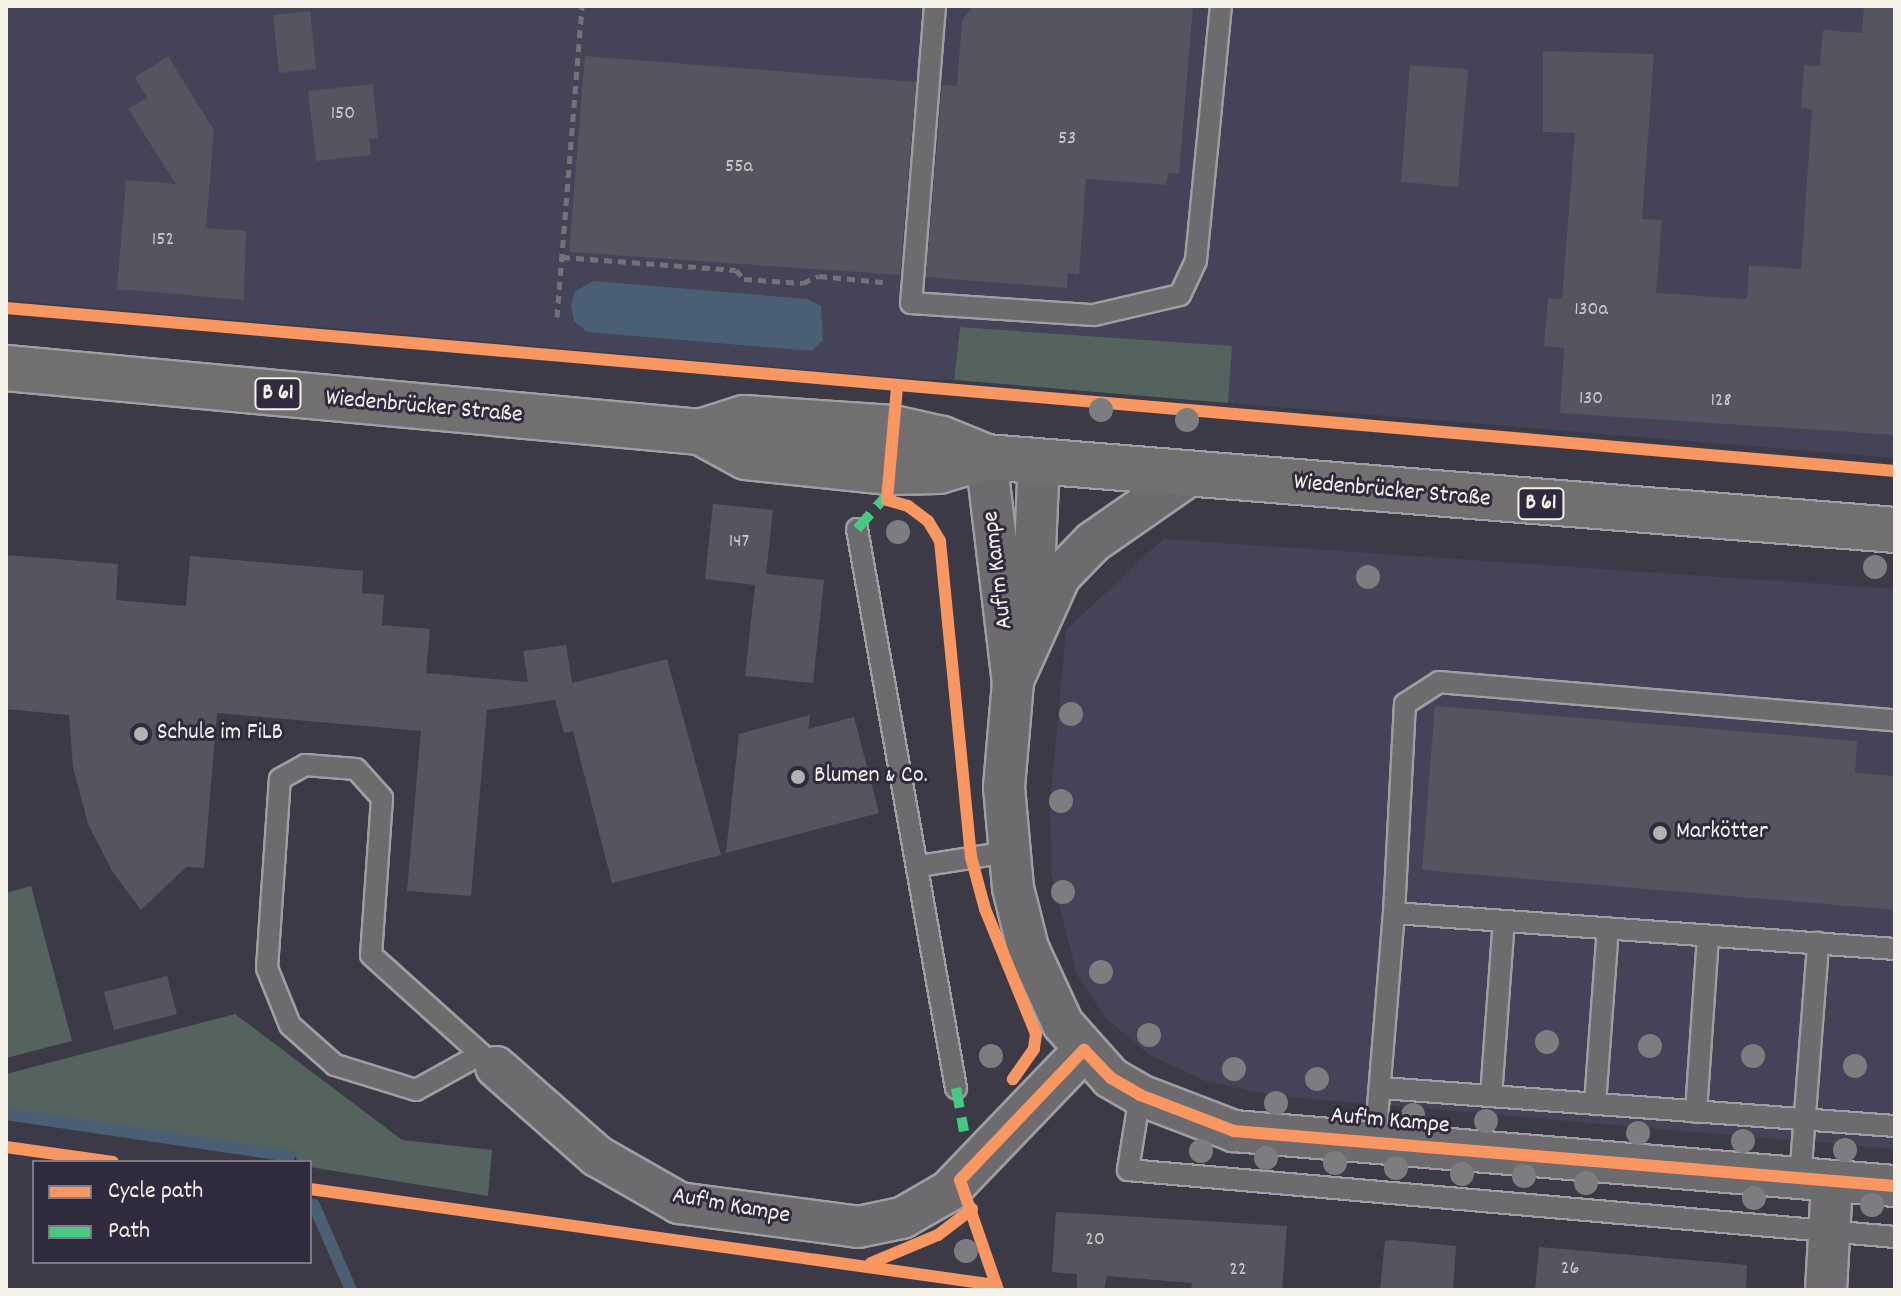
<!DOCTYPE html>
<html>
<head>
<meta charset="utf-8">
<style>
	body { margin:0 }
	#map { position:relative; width:1901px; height:1296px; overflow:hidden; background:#3c3a46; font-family:Dekko,sans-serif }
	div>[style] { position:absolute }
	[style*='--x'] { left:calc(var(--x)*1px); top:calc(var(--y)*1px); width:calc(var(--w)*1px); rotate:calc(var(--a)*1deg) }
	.built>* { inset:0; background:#444357 }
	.green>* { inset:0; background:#54635d }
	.water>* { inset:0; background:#4b5f74 }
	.stream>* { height:12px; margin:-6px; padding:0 6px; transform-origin:6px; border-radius:6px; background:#4b5f74 }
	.building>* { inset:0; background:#555560 }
	.path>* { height:5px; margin-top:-2.5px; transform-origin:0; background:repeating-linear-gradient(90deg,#747276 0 8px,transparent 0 14px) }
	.roads { filter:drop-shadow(2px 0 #9f9ea1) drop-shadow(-2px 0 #9f9ea1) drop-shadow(0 2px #9f9ea1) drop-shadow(0 -2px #9f9ea1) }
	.service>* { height:20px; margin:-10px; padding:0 10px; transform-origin:10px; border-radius:10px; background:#6e6b6e }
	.minor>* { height:40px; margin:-20px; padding:0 20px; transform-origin:20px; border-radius:20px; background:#6e6b6e }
	.primary>* { height:44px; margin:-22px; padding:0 22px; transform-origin:22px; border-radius:22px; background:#726f70 }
	.quiet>* { height:10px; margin-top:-5px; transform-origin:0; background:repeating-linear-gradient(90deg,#46c982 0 20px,transparent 0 30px) }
	.cycleway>* { height:12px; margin:-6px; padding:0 6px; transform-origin:6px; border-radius:6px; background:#f99763 }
	.trees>* { width:24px; height:24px; margin:-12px; border-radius:50%; background:#7b7d7e }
	.dots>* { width:22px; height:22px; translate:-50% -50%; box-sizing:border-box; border:4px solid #2f2a3d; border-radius:50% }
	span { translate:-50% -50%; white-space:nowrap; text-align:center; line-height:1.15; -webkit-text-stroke:6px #2f2a3d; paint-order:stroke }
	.number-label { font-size:20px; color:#cccac6 }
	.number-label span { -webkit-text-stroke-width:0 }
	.shield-label span { padding:2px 6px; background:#2f2a3d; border:2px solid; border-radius:6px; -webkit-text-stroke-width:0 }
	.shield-label { font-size:22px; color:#f4f1e8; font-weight:700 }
	.street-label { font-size:24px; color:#f4f1e8 }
	.poi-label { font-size:24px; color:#f4f1e8 }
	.left { translate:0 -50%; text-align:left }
	.frame { position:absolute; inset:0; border:8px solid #f4f1e8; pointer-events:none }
	.legend { position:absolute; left:32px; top:1160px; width:280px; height:104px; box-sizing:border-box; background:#2f2a3d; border:2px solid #7e7a81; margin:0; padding:10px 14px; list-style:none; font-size:24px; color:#f4f1e8 }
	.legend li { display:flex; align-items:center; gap:16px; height:40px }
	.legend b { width:40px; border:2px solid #7e7a81 }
</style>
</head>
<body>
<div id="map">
	<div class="built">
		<i style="clip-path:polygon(6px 6px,1895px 6px,1895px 458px,1228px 403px,1231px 346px,960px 327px,954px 380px,915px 379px,6px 300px)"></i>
		<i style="clip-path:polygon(1163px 539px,1895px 589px,1895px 1149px,1277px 1096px,1205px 1081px,1148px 1054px,1106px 1018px,1077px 975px,1051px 872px,1050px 805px,1066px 630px)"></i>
	</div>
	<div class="green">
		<i style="clip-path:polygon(960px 327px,1232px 346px,1228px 403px,954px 380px)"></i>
		<i style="clip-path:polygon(31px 886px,72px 1041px,6px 1058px,6px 893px)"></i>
		<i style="clip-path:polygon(235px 1014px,402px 1140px,492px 1150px,488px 1196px,310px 1167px,310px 1162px,298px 1162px,293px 1151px,6px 1109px,6px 1074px)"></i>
	</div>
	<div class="water">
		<i style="clip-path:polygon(594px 281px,807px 299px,821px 306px,823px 340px,812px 351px,587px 332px,574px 321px,571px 305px,575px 291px)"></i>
	</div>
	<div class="stream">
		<i style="--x:6;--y:1114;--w:286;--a:8.4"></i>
		<i style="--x:314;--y:1205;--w:93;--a:66.5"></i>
	</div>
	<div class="building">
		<i style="clip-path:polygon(973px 6px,1193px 6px,1179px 174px,1168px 173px,1166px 185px,1086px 179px,1079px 274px,1068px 273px,1067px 288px,926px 277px,942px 85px,957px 86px,962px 21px)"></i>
		<i style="clip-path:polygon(1864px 6px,1895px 6px,1895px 435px,1560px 413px,1564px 348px,1544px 346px,1548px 298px,1562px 299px,1575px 133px,1543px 132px,1543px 51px,1654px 54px,1642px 219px,1662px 220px,1656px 293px,1747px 299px,1749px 265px,1801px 269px,1812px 109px,1801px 108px,1804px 65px,1820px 66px,1823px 30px,1862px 33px)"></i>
		<i style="clip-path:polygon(310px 11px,316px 69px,279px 73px,273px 15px)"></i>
		<i style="clip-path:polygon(168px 56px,214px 130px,206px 228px,246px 231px,244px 300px,117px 289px,126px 180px,176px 184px,128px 109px,147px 98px,135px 77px)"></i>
		<i style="clip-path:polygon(585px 56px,916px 82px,900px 275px,569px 252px)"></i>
		<i style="clip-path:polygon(1410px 65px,1468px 69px,1458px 187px,1401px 182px)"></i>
		<i style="clip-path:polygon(373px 84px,378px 138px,369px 139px,371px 155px,316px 161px,308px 91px)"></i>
		<i style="clip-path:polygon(713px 504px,773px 510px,766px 574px,824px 580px,813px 683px,745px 676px,755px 585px,705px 579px)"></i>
		<i style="clip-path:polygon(6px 555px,118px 564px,116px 600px,186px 606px,190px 556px,363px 571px,362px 593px,384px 595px,382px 625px,430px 629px,426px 673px,528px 682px,523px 651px,566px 645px,572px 683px,667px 659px,721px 855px,612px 883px,573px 731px,564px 733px,555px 700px,487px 710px,471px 896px,407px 891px,421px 731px,217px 713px,204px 868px,186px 867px,141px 910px,112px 871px,88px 824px,73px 767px,69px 715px,6px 709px)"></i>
		<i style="clip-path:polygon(1435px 706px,1857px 741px,1855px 773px,1895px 776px,1895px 910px,1422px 870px)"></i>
		<i style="clip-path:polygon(810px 715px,808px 729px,854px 717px,879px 813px,726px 853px,739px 734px)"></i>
		<i style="clip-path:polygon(167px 976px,177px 1014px,114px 1030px,104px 992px)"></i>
		<i style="clip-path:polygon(1056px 1212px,1287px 1226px,1282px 1290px,1191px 1290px,1192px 1283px,1107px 1276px,1104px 1290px,1077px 1290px,1077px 1274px,1052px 1272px)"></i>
		<i style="clip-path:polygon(1391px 1240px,1456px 1246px,1453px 1290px,1380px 1290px,1385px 1241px)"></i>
		<i style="clip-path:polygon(1539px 1247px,1747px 1265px,1746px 1290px,1535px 1290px)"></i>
	</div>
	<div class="path">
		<i style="--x:562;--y:257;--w:174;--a:4.3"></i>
		<i style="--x:736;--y:270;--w:12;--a:48"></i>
		<i style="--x:744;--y:279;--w:59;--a:3.9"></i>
		<i style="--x:803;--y:283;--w:17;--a:-24"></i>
		<i style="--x:819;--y:276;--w:64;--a:5.4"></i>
		<i style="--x:557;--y:317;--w:312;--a:-85.4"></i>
	</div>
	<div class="roads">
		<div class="service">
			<i style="--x:935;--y:6;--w:298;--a:94.6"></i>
			<i style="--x:911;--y:303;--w:183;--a:3.8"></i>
			<i style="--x:1094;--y:315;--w:88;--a:-13.1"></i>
			<i style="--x:1180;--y:295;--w:38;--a:-65"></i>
			<i style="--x:1196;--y:260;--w:255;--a:-84.4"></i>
			<i style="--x:857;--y:529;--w:568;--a:79.96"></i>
			<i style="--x:919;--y:866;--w:89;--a:-9"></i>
			<i style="--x:1394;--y:913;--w:209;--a:-87"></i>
			<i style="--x:1405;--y:704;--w:40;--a:-32.9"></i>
			<i style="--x:1439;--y:682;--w:458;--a:4.8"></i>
			<i style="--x:481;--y:1054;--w:74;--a:151"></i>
			<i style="--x:416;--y:1090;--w:85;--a:-162.8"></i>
			<i style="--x:335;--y:1065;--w:60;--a:-138.4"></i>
			<i style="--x:290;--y:1025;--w:61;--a:-112"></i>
			<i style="--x:267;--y:968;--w:189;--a:-86.1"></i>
			<i style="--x:280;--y:779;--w:29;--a:-29"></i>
			<i style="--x:305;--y:765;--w:51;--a:4.5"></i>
			<i style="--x:356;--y:769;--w:39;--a:48"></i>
			<i style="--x:382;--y:798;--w:157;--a:94"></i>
			<i style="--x:371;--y:955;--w:148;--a:42"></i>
			<i style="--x:481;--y:1054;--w:20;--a:41"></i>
			<i style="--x:1382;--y:1088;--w:514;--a:4.24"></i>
			<i style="--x:1140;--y:1095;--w:76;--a:99.1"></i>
			<i style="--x:1128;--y:1170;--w:770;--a:4.99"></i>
			<i style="--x:1491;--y:1096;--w:175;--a:-85.8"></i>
			<i style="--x:1595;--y:1104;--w:176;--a:-85.8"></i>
			<i style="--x:1696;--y:1112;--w:176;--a:-86.1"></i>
			<i style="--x:1375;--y:1143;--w:231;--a:-85.3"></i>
			<i style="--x:1394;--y:913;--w:502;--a:4.11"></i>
			<i style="--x:1800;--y:1179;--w:237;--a:-85.6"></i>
		</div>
		<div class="minor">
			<i style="--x:986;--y:457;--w:227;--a:83.2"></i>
			<i style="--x:1013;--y:682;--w:105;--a:94.9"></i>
			<i style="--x:1004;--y:787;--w:101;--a:84.9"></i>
			<i style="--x:1013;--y:888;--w:62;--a:76"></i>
			<i style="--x:1028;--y:948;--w:84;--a:65.3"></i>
			<i style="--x:1063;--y:1024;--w:72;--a:48.4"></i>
			<i style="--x:1111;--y:1078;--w:34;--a:30"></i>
			<i style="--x:1140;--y:1095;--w:101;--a:21"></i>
			<i style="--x:1234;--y:1131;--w:663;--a:4.76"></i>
			<i style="--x:1032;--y:619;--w:158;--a:-87.5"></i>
			<i style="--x:1014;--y:678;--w:112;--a:-65.7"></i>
			<i style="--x:1060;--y:576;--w:47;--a:-45.9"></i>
			<i style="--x:1093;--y:542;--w:116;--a:-34.8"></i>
			<i style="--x:496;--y:1067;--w:135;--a:41.4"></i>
			<i style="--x:597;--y:1156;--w:95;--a:29.8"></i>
			<i style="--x:679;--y:1203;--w:181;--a:7.6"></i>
			<i style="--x:858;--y:1227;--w:45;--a:-11.6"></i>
			<i style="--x:902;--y:1218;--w:54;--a:-29.9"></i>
			<i style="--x:949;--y:1191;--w:195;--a:-46.2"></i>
			<i style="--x:1826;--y:1290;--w:108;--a:-86.8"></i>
		</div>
		<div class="primary">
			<i style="--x:6;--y:368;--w:697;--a:5.27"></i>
			<i style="--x:700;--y:432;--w:46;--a:-17.7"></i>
			<i style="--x:744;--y:418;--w:149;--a:3.8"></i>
			<i style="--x:893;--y:428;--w:50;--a:12.7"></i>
			<i style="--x:942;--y:439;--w:48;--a:22.2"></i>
			<i style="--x:986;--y:457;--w:912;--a:4.59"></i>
			<i style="--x:700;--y:432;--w:52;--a:28.5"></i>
			<i style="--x:746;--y:457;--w:144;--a:6"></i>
			<i style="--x:889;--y:472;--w:50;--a:-1.1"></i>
			<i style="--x:939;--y:471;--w:49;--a:-16.6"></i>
		</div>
	</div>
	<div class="quiet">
		<i style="--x:857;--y:529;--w:45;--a:-48.6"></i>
		<i style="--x:956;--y:1088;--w:44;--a:79.5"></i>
	</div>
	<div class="cycleway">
		<i style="--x:6;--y:308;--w:1896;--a:4.93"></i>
		<i style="--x:897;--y:387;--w:113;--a:95.1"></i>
		<i style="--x:887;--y:500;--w:22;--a:16"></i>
		<i style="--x:908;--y:506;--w:25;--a:37"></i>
		<i style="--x:928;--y:521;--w:23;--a:59"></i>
		<i style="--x:940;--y:541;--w:318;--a:84.4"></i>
		<i style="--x:971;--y:857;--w:54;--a:74.9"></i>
		<i style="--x:985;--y:909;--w:135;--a:67.8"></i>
		<i style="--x:1036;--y:1034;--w:15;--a:98"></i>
		<i style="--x:1034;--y:1049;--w:37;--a:125"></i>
		<i style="--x:6;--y:1147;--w:108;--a:8"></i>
		<i style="--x:310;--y:1189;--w:693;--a:7.97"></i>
		<i style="--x:871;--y:1263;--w:73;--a:-22.7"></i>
		<i style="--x:938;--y:1235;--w:43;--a:-37.4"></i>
		<i style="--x:998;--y:1290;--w:116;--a:-109.1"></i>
		<i style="--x:960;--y:1180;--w:180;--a:-46.4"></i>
		<i style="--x:1084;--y:1050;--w:39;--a:46"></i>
		<i style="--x:1111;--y:1078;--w:34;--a:30"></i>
		<i style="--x:1140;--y:1095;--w:101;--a:21"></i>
		<i style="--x:1234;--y:1131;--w:663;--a:4.76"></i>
	</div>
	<div class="trees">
		<i style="left:1101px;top:410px"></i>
		<i style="left:1187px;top:420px"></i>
		<i style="left:898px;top:532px"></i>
		<i style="left:1875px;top:567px"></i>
		<i style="left:1368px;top:577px"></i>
		<i style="left:1071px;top:714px"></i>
		<i style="left:1061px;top:801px"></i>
		<i style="left:1063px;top:892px"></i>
		<i style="left:1101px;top:972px"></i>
		<i style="left:1149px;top:1035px"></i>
		<i style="left:1547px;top:1042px"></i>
		<i style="left:1650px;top:1046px"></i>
		<i style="left:991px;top:1056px"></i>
		<i style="left:1753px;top:1056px"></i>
		<i style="left:1855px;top:1066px"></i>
		<i style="left:1234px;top:1069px"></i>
		<i style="left:1317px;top:1079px"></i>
		<i style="left:1276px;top:1103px"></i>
		<i style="left:1413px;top:1115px"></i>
		<i style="left:1486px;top:1121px"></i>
		<i style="left:1638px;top:1133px"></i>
		<i style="left:1743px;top:1141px"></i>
		<i style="left:1845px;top:1150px"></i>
		<i style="left:1201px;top:1151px"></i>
		<i style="left:1266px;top:1158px"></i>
		<i style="left:1335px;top:1163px"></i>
		<i style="left:1396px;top:1168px"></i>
		<i style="left:1462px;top:1174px"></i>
		<i style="left:1524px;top:1176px"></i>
		<i style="left:1586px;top:1183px"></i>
		<i style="left:1754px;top:1198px"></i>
		<i style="left:1872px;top:1205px"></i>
		<i style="left:966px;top:1251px"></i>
	</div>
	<div class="dots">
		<i style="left:141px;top:734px;background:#b4b1af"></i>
		<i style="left:798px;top:777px;background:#b4b1af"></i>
		<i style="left:1660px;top:833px;background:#b4b1af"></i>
	</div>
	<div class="number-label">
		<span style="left:343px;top:114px">150</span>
		<span style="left:1067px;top:139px">53</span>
		<span style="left:739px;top:167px">55a</span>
		<span style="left:163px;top:240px">152</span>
		<span style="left:1591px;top:310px">130a</span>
		<span style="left:1591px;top:399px">130</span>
		<span style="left:1721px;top:401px">128</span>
		<span style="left:739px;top:542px">147</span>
		<span style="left:1095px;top:1240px">20</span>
		<span style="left:1570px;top:1269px">26</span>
		<span style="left:1238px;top:1270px">22</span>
	</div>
	<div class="shield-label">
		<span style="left:278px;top:394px">B 61</span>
		<span style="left:1541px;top:504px">B 61</span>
	</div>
	<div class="street-label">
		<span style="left:424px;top:408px;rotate:5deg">Wiedenbrücker Straße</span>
		<span style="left:1392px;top:492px;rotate:5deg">Wiedenbrücker Straße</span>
		<span style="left:999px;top:570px;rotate:-97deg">Auf'm Kampe</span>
		<span style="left:1390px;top:1122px;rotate:5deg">Auf'm Kampe</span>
		<span style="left:731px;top:1207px;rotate:10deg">Auf'm Kampe</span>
	</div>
	<div class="poi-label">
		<span class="left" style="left:157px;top:734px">Schule im FiLB</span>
		<span class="left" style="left:814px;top:777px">Blumen &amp; Co.</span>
		<span class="left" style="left:1676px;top:833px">Markötter</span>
	</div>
	<div class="frame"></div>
	<ul class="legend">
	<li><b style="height:10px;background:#f99763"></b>Cycle path</li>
	<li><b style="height:10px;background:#46c982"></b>Path</li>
	</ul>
</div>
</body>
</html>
